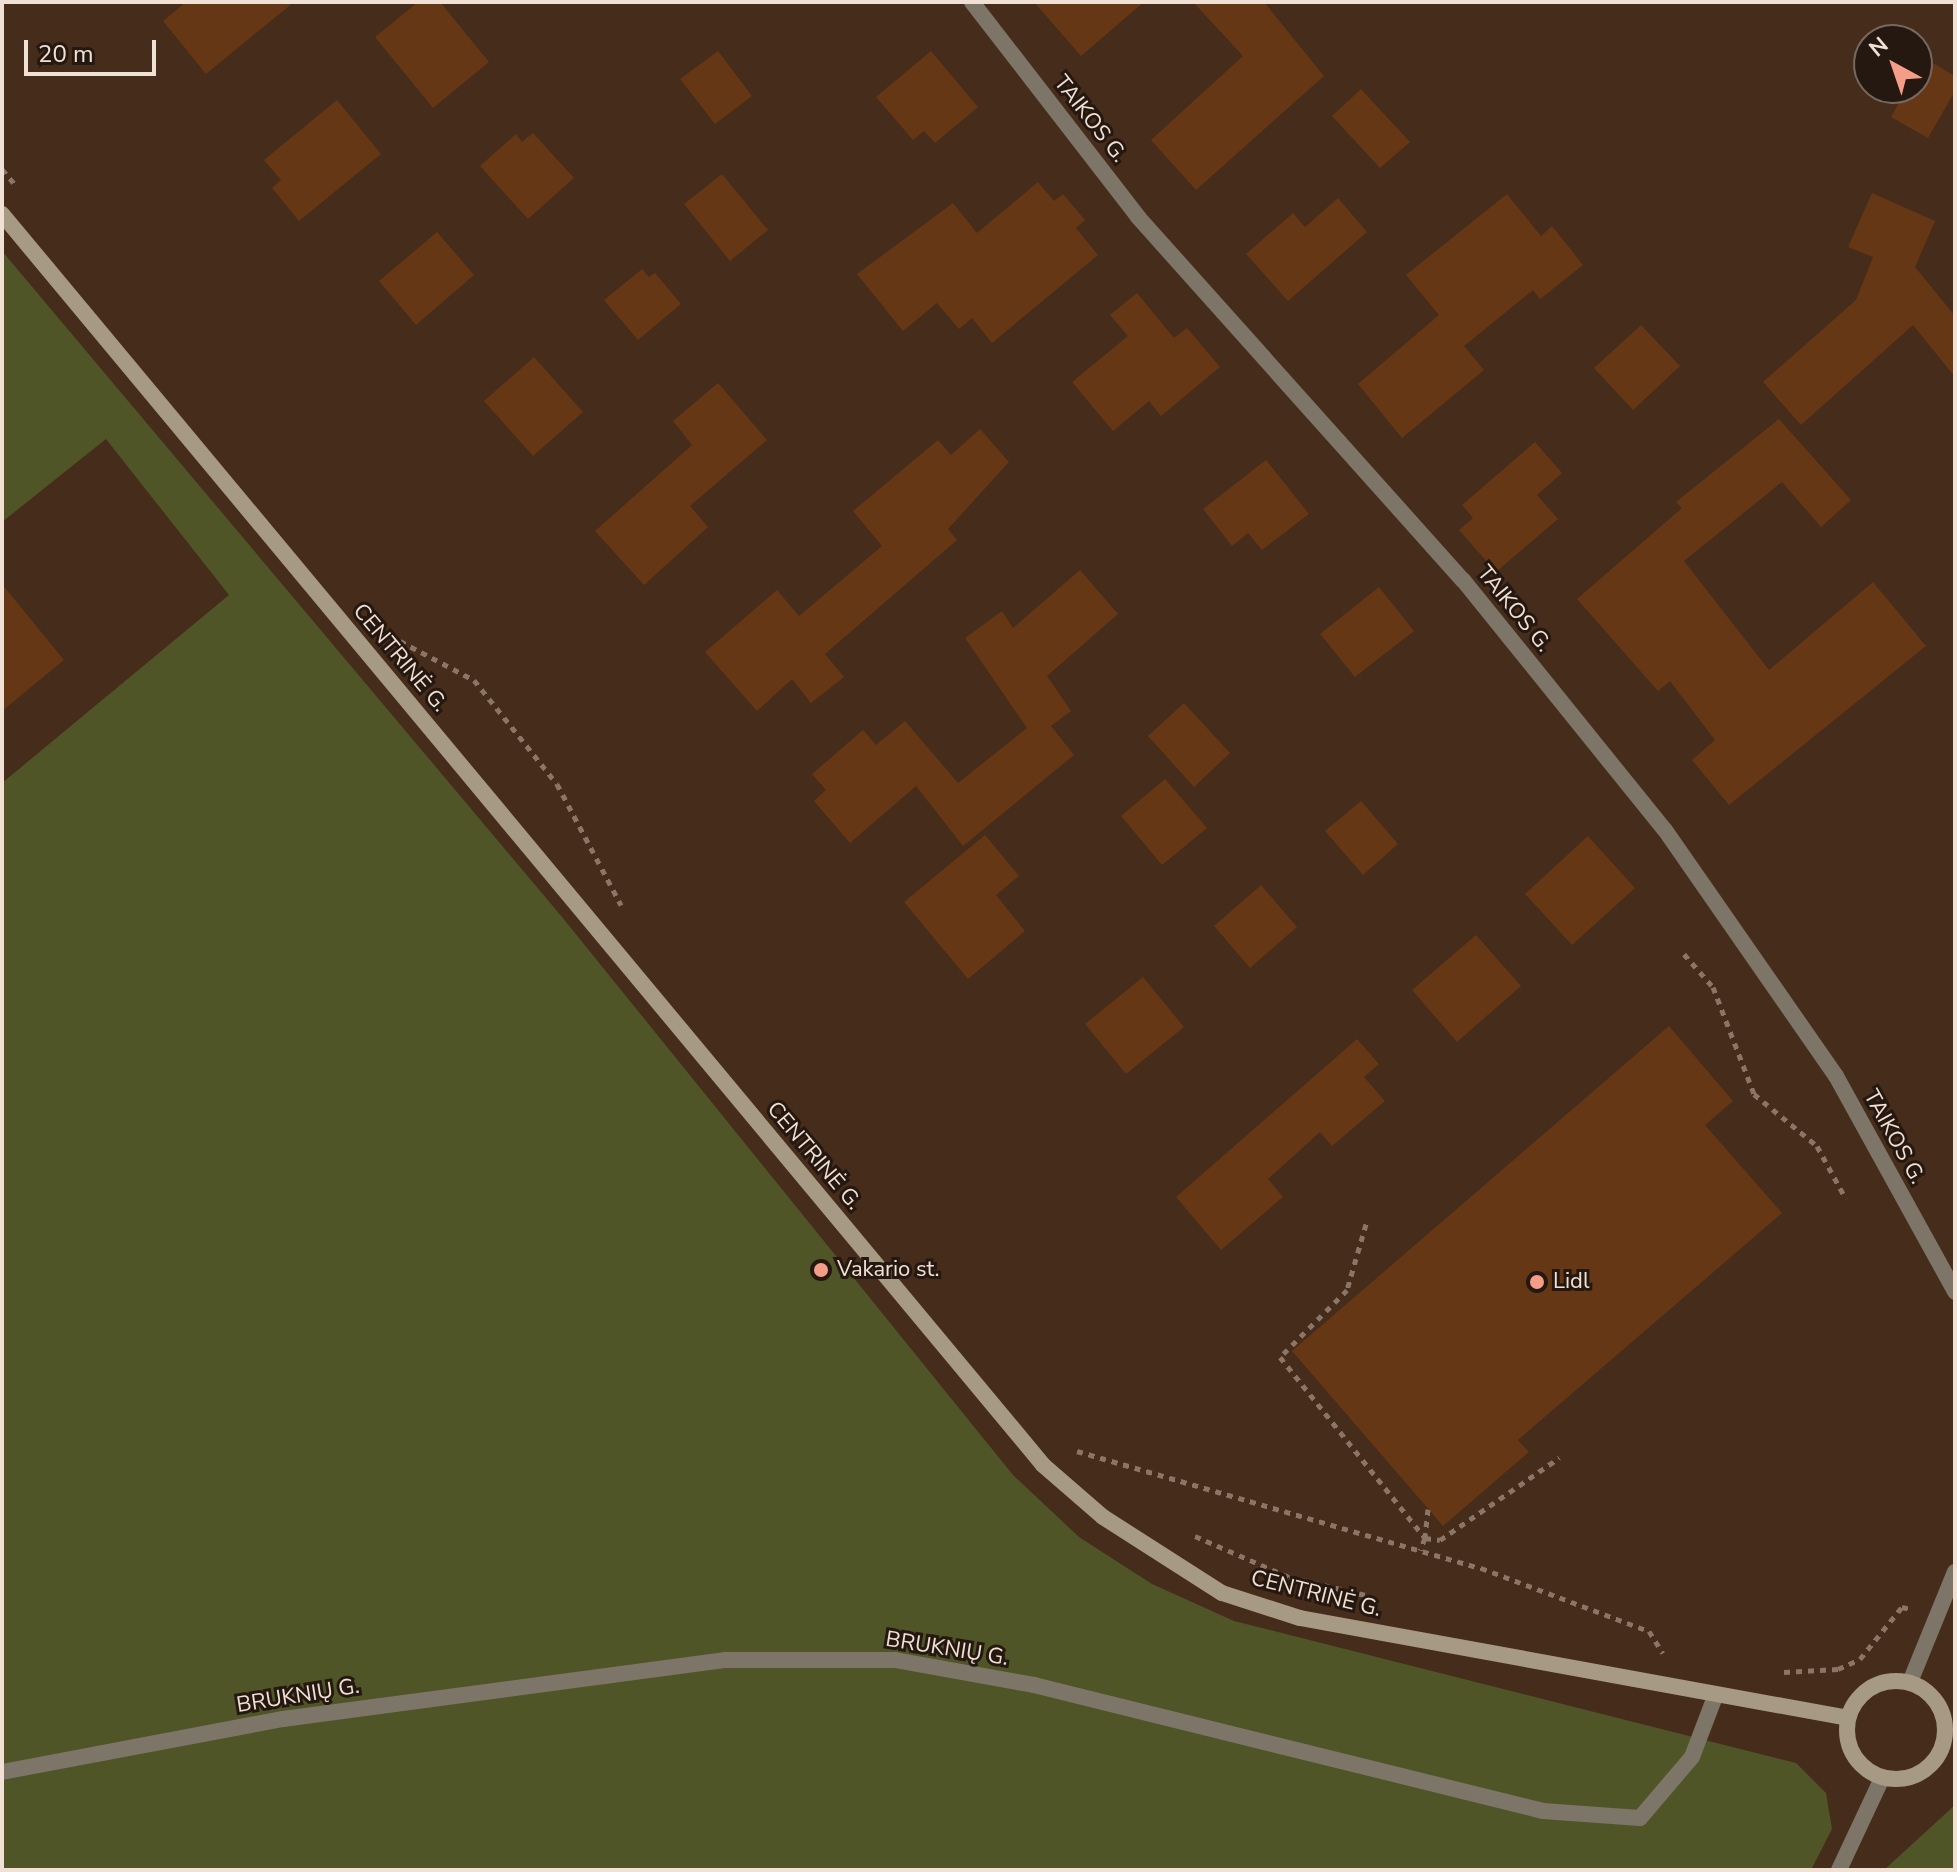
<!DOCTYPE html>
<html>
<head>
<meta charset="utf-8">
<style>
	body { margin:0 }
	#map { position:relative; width:1957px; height:1872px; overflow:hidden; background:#462c1a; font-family:"Nunito Sans",sans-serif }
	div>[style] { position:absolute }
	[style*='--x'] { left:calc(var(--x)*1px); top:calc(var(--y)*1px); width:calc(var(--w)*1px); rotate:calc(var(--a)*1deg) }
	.green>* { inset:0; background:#4f5527 }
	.building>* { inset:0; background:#653714 }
	.path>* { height:5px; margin-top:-2.5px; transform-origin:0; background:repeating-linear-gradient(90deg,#8b7566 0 6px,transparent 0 12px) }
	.minor>* { height:16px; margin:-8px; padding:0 8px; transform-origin:8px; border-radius:8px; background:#7d7568 }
	.secondary>* { height:16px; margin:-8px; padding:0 8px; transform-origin:8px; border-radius:8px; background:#a79a85 }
	.secondary>.ring { margin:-8px; padding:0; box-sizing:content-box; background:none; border:16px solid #a79a85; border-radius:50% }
	.dots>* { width:22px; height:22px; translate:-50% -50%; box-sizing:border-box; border:4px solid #241810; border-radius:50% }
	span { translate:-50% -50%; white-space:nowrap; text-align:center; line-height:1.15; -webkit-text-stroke:6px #241810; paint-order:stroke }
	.street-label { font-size:22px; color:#f1e0d4 }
	.poi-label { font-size:22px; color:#f1e0d4 }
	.left { translate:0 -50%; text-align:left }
	.frame { position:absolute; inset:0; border:4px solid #f1e0d4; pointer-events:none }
	.north { position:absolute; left:1853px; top:24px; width:80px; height:80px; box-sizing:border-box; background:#241810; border:2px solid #76685e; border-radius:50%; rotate:320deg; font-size:22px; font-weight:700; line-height:32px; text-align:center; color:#f1e0d4 }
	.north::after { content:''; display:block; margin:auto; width:28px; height:36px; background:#f49e88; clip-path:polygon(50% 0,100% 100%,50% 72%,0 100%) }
	.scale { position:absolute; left:24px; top:40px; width:132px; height:36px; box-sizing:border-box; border:4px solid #f1e0d4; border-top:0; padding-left:10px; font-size:24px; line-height:28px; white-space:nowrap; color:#f1e0d4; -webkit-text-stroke:6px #241810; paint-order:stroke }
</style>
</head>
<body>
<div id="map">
	<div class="green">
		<i style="clip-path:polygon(2px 251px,562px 917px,1013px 1475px,1079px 1537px,1152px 1584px,1234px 1621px,1796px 1763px,1826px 1793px,1832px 1829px,1811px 1870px,2px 1870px,2px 783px,229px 595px,106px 439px,2px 522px)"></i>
		<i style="clip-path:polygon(1955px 1805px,1955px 1870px,1884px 1870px)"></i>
	</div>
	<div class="building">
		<i style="clip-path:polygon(186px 2px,294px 2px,206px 74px,163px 21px)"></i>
		<i style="clip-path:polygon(418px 2px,440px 2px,489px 62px,433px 108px,375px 37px)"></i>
		<i style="clip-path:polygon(1034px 2px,1144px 2px,1081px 56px)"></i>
		<i style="clip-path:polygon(1193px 2px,1264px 2px,1324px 76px,1196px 190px,1151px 140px,1243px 56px)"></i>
		<i style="clip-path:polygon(718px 51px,752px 96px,715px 124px,680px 79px)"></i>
		<i style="clip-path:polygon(931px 51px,978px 107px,935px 143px,924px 131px,913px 140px,876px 97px)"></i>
		<i style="clip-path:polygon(1924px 58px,1955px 76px,1955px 91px,1928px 138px,1891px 117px,1907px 88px,1917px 88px)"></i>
		<i style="clip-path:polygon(1361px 89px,1410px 142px,1380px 168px,1332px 116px)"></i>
		<i style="clip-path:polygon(337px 100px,381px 154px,299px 221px,272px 188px,281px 180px,264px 160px)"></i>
		<i style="clip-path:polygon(533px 133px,574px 178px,528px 219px,480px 166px,516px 134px,522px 142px)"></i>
		<i style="clip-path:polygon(722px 174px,768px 230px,730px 261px,684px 204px)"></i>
		<i style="clip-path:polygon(1038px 182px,1054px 201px,1063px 194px,1085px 220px,1076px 228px,1098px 255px,992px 343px,972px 318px,959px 329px,937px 303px,903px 331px,857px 274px,953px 203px,977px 233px)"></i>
		<i style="clip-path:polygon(1872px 193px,1935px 221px,1915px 267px,1955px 316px,1955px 377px,1913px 325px,1801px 425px,1763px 382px,1856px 300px,1873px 257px,1848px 247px)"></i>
		<i style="clip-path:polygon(1507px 194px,1541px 236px,1552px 226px,1583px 265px,1540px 299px,1533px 290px,1464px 346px,1484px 370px,1402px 438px,1358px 384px,1439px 315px,1406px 275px)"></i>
		<i style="clip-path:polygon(1338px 198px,1367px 232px,1288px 301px,1246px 254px,1293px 213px,1305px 227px)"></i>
		<i style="clip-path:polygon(437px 232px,474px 275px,416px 325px,379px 281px)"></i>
		<i style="clip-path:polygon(642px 269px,649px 277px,655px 273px,681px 304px,638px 340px,604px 300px)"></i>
		<i style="clip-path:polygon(1137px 293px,1174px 338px,1187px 328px,1220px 367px,1161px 416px,1149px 401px,1113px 431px,1072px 382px,1128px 336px,1110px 315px)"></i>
		<i style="clip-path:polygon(1641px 325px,1680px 366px,1633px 410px,1594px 368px)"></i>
		<i style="clip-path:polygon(534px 357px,583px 412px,533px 456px,484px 401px)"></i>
		<i style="clip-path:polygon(718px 383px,767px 440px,690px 506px,708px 527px,644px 585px,595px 531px,692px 445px,673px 421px)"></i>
		<i style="clip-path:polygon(1779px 419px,1851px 500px,1821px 527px,1782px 482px,1684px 561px,1769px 670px,1873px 582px,1926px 646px,1729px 805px,1692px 760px,1715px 740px,1670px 681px,1658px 691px,1577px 599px,1682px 508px,1676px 502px)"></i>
		<i style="clip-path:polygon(980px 429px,1009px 462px,948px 529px,957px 540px,825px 654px,844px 677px,811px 703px,792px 679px,757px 711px,705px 652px,777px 590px,799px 616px,882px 546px,853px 511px,938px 440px,951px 455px)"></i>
		<i style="clip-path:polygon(1535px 442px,1562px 473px,1537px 495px,1558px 519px,1496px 572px,1459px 530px,1473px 518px,1462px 505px)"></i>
		<i style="clip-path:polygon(1266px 460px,1309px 514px,1262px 550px,1248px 533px,1232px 546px,1203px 509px)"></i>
		<i style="clip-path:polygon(1080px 570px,1118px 614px,1047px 676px,1071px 711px,1051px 726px,1074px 755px,963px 846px,916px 786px,850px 843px,814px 801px,826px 790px,812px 774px,863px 730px,876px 745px,905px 721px,958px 783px,1027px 728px,965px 638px,1002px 611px,1013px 628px)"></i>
		<i style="clip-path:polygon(2px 584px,64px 660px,2px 711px)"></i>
		<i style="clip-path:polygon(1379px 587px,1414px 631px,1355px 677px,1320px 634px)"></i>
		<i style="clip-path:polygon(1184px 703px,1230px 753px,1194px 787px,1148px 736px)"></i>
		<i style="clip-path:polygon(1165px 779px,1207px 828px,1162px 865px,1121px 816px)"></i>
		<i style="clip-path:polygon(1361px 801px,1398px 844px,1363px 875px,1325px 831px)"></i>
		<i style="clip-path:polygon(985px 835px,1019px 876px,996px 895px,1025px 931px,968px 979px,904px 902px)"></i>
		<i style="clip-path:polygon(1588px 836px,1635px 888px,1572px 945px,1525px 894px)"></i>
		<i style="clip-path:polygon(1261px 885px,1297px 927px,1250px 968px,1214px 926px)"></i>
		<i style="clip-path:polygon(1476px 935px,1521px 986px,1457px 1042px,1412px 990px)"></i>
		<i style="clip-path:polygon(1143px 977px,1184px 1027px,1126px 1074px,1085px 1024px)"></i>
		<i style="clip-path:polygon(1669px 1026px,1733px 1101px,1705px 1125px,1782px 1213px,1518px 1440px,1529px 1452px,1443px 1526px,1292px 1351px)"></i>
		<i style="clip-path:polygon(1357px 1039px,1379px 1064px,1364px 1077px,1385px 1101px,1332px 1146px,1320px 1132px,1268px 1179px,1283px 1197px,1221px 1250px,1176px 1197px)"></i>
	</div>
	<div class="path">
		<i style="--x:2;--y:169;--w:23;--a:50"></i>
		<i style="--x:400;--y:641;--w:84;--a:27.8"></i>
		<i style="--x:474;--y:680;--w:133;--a:51.4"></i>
		<i style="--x:557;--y:784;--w:137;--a:62.1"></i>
		<i style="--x:1684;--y:954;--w:44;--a:48.7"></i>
		<i style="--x:1713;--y:987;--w:115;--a:69"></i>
		<i style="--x:1754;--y:1094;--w:82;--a:39.5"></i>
		<i style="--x:1817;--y:1146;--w:60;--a:61.3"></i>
		<i style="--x:1366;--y:1224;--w:69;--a:106.1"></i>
		<i style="--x:1347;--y:1290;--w:95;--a:135"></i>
		<i style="--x:1280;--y:1357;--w:232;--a:51.3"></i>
		<i style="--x:1425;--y:1538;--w:13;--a:113"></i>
		<i style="--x:1077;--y:1451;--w:421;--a:16.2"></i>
		<i style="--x:1481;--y:1568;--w:179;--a:20.6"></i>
		<i style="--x:1649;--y:1631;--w:26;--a:58"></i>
		<i style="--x:1428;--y:1509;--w:29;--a:96"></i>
		<i style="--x:1425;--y:1538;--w:15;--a:8"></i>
		<i style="--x:1440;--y:1540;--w:145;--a:-34.6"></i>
		<i style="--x:1195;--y:1536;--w:103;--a:23.6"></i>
		<i style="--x:1289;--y:1577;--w:83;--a:13.2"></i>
		<i style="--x:1784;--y:1672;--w:54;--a:-3.2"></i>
		<i style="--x:1838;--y:1669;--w:24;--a:-24"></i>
		<i style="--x:1860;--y:1659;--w:67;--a:-51.1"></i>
		<i style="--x:1902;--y:1607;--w:8;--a:14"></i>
	</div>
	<div class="minor">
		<i style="--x:972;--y:2;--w:272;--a:52.3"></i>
		<i style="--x:1138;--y:217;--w:487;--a:48.2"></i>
		<i style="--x:1463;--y:580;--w:321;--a:51.1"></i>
		<i style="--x:1665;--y:830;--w:300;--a:55.2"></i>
		<i style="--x:1836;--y:1076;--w:247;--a:61.1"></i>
		<i style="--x:1910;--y:1682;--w:119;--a:-67.8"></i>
		<i style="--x:2;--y:1772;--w:286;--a:-10.7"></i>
		<i style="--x:283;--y:1719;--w:447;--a:-7.6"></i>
		<i style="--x:726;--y:1660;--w:169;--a:0"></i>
		<i style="--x:895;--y:1660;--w:141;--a:10.2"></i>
		<i style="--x:1034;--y:1685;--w:524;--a:13.9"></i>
		<i style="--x:1543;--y:1811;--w:97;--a:4.1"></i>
		<i style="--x:1640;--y:1818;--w:80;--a:-49.6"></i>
		<i style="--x:1692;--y:1757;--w:62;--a:-69.2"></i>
		<i style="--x:1839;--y:1870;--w:102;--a:-64.9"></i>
	</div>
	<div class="secondary">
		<i style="--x:2;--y:214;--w:1627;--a:50.23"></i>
		<i style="--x:1043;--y:1465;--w:79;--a:40.9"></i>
		<i style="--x:1103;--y:1517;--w:141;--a:32.6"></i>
		<i style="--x:1222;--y:1593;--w:82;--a:17.8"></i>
		<i style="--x:1300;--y:1618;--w:557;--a:10.34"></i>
		<i class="ring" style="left:1847px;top:1681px;width:82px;height:82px"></i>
	</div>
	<div class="dots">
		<i style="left:821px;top:1270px;background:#f49e88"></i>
		<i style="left:1537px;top:1282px;background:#f49e88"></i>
	</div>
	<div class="street-label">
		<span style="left:1090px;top:119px;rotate:52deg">TAIKOS G.</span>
		<span style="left:1514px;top:609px;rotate:51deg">TAIKOS G.</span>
		<span style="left:400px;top:658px;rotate:50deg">CENTRINĖ G.</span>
		<span style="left:1894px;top:1137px;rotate:61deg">TAIKOS G.</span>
		<span style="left:814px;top:1156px;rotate:50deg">CENTRINĖ G.</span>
		<span style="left:1316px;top:1594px;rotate:14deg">CENTRINĖ G.</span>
		<span style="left:947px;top:1649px;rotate:9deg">BRUKNIŲ G.</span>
		<span style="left:298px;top:1696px;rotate:-9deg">BRUKNIŲ G.</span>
	</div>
	<div class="poi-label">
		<span class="left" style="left:837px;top:1270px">Vakario st.</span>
		<span class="left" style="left:1553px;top:1282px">Lidl</span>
	</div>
	<div class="frame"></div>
	<div class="north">N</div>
	<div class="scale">20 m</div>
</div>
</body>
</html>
